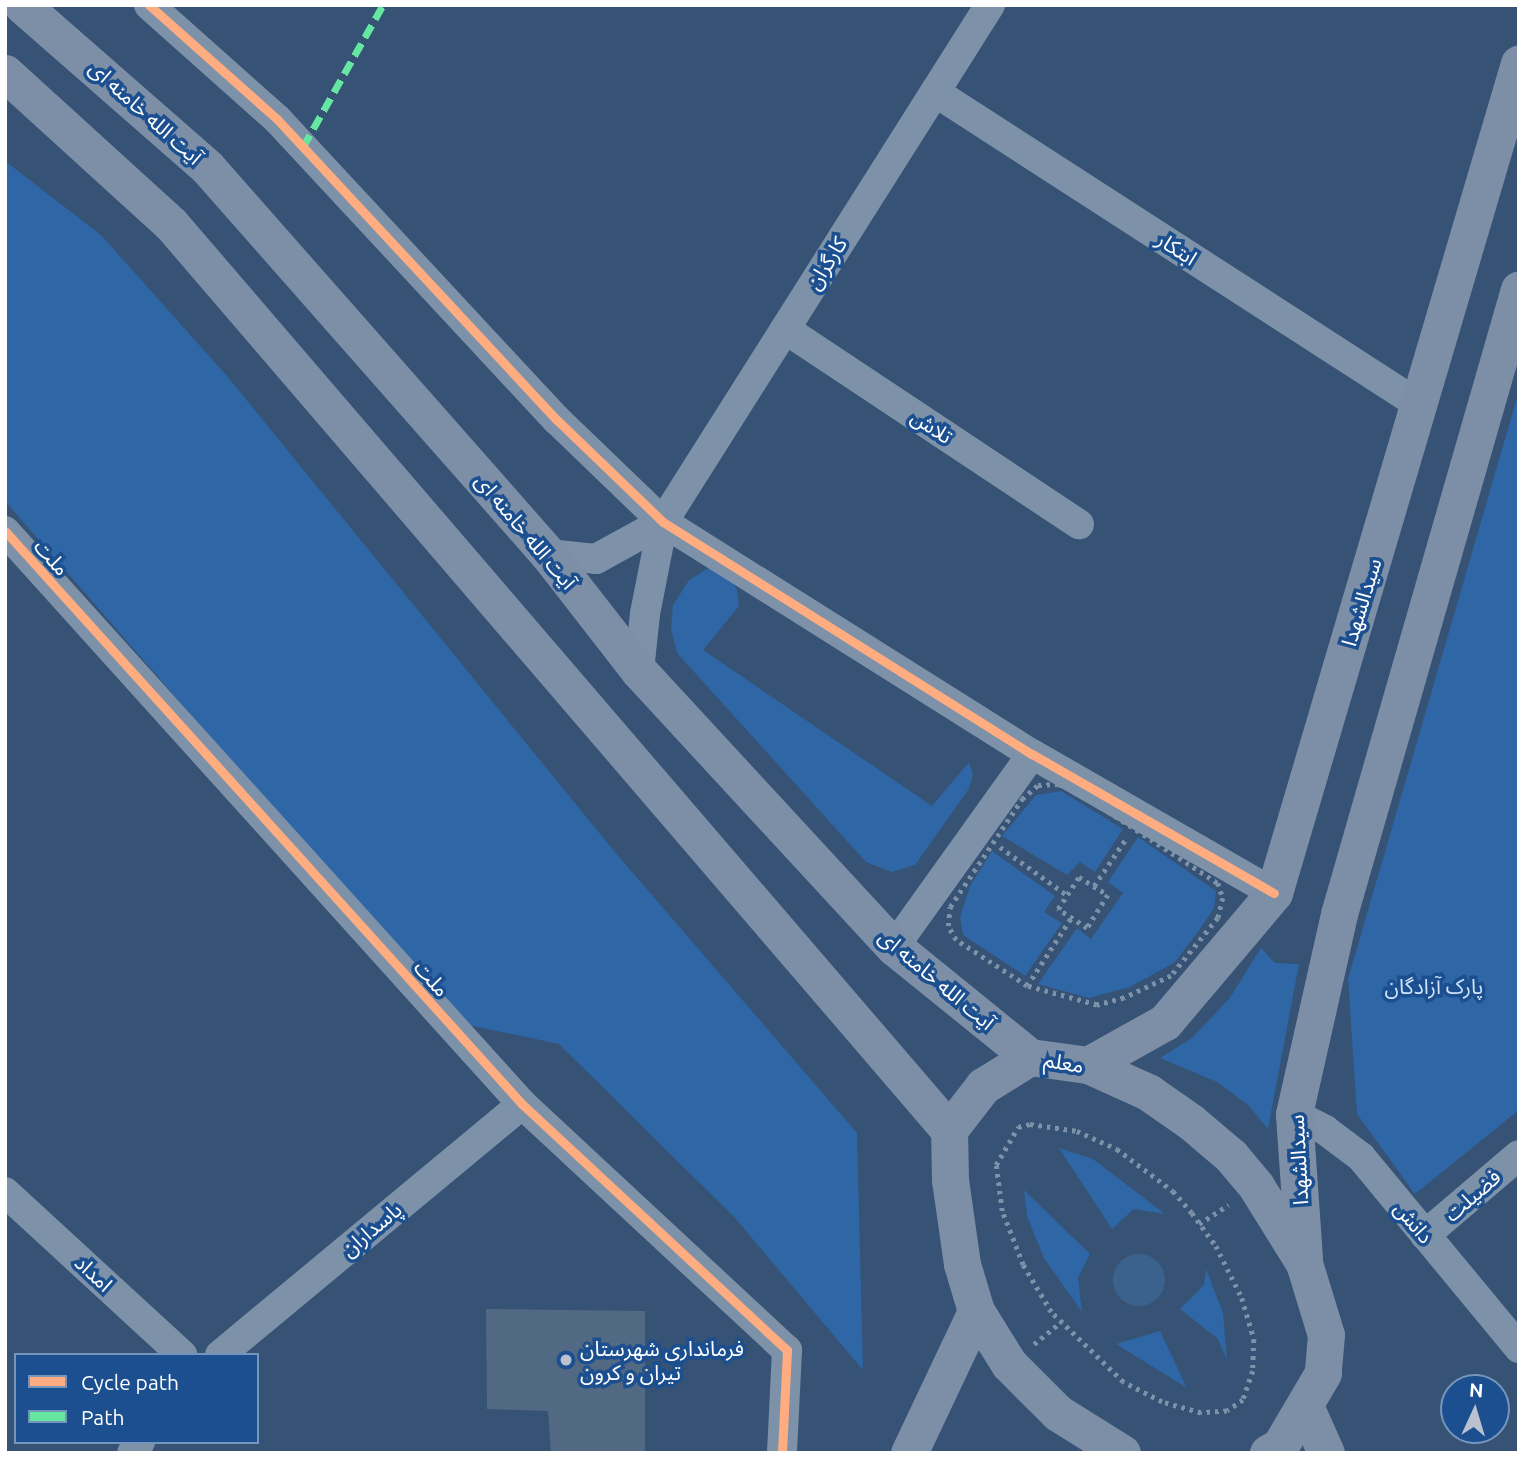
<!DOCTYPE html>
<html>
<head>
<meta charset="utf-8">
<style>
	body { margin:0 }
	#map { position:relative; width:1524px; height:1458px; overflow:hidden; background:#365274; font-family:Ubuntu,"Noto Sans Arabic",sans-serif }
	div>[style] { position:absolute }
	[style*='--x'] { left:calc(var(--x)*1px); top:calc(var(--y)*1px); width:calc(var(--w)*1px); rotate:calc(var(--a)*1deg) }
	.green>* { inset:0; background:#2f66a5 }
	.water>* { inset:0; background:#3b618d }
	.round { border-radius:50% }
	.building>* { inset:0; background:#526984 }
	.path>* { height:4.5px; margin-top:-2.25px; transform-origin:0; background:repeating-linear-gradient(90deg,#7d92a8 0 3.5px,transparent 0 8.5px) }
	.minor>* { height:30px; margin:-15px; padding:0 15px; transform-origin:15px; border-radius:15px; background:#7d92a8 }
	.major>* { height:37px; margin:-18.5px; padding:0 18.5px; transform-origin:18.5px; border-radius:18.5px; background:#7d8ea7 }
	.quiet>* { height:7px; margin-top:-3.5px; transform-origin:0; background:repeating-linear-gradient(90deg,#66e7a1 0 14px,transparent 0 21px) }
	.cycleway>* { height:9px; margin:-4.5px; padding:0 4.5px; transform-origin:4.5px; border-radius:4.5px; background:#ffac80 }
	.dots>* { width:19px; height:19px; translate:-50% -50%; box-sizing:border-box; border:4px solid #1b4f8f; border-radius:50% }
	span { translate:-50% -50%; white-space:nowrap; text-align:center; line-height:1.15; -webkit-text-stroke:7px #1b4f8f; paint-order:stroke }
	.street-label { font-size:21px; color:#fff }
	.park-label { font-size:21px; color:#cfe3fa }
	.poi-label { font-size:21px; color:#fff }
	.left { translate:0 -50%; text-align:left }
	.frame { position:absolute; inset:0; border:7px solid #fff; pointer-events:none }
	.legend { position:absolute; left:14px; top:1353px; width:245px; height:91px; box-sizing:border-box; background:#1b4f8f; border:2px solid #7695bc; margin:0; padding:9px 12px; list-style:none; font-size:21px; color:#fff }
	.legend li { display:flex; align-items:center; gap:14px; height:35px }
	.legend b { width:35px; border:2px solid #7695bc }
	.north { position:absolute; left:1440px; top:1374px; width:70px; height:70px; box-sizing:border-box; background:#1b4f8f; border:2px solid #7695bc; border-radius:50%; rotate:4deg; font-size:19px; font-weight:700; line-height:28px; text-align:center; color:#fff }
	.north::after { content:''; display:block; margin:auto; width:24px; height:32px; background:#b9c2ce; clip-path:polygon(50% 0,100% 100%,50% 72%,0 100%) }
</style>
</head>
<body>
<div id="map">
	<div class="green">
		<i style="clip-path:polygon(5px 161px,101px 235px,227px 376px,614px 851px,857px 1133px,863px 1370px,735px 1218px,559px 1044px,459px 1023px,5px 501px)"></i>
		<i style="clip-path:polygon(1519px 391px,1519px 1110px,1415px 1194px,1357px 1114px,1348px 979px)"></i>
		<i style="clip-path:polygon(707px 569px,722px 569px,737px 589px,739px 606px,703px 650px,932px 806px,969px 762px,973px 775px,968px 790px,915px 865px,892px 872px,866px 862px,677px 653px,671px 628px,673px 605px,689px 580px)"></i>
		<i style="clip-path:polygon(1061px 791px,1123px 829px,1095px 872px,1080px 862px,1067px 875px,1002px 836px,1036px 795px)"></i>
		<i style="clip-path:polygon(1138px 837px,1216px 891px,1214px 908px,1198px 932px,1175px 962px,1130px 987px,1089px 998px,1038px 984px,1077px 928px,1091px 939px,1123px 893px,1108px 882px)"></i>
		<i style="clip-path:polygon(992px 851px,1055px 896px,1044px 912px,1062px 923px,1025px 976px,963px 935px,960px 917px,970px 886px)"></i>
		<i style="clip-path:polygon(1261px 948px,1275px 963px,1299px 964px,1268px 1129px,1248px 1105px,1217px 1082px,1160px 1058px,1192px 1038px,1229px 999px)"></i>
		<i style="clip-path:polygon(1059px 1148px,1093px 1159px,1165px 1214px,1134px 1209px,1112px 1229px)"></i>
		<i style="clip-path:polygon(1024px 1190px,1090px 1254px,1078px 1278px,1082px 1312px,1044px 1258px,1027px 1216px)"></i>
		<i style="clip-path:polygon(1206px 1269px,1223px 1313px,1227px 1360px,1218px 1339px,1180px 1309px,1204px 1285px)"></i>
		<i style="clip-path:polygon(1160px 1331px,1187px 1388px,1116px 1344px)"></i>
	</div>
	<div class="water">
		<i class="round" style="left:1113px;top:1254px;width:52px;height:52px"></i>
	</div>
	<div class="building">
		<i style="clip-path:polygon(486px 1309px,645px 1311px,645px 1453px,551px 1453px,548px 1411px,487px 1409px)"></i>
	</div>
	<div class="path">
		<i style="--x:1058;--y:784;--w:15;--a:16"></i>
		<i style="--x:1072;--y:788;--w:174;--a:33.1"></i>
		<i style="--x:1218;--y:883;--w:16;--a:72"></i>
		<i style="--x:1223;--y:898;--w:21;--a:104"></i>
		<i style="--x:1218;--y:918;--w:75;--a:129"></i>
		<i style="--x:1171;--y:976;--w:52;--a:154.9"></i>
		<i style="--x:1124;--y:998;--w:28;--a:165"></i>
		<i style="--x:1097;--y:1005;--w:73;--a:-164.8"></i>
		<i style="--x:1027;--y:986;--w:85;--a:-147.1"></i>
		<i style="--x:956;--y:940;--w:16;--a:-120"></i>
		<i style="--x:948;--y:926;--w:19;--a:-84"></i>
		<i style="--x:950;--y:907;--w:130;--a:-56.3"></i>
		<i style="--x:1022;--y:799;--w:21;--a:-41"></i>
		<i style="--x:1038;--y:785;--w:20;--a:-3"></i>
		<i style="--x:1000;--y:847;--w:82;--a:35.6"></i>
		<i style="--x:1079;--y:877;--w:34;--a:32"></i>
		<i style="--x:1108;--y:895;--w:39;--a:122"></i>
		<i style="--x:1087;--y:928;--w:35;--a:-147"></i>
		<i style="--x:1058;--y:909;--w:38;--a:-57"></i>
		<i style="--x:1094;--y:886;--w:55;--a:-56"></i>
		<i style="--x:1027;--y:986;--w:81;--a:-57.1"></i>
		<i style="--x:1030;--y:1124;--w:48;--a:8.5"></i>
		<i style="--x:1077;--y:1131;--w:44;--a:24.2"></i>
		<i style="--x:1117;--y:1149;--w:70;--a:36.9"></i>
		<i style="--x:1173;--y:1191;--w:29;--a:49"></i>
		<i style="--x:1192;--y:1213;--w:41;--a:54"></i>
		<i style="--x:1216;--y:1246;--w:58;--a:63.4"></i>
		<i style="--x:1242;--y:1298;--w:43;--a:73.7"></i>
		<i style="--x:1254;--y:1339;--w:32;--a:92"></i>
		<i style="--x:1253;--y:1371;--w:31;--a:109"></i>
		<i style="--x:1243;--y:1400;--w:19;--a:145"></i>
		<i style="--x:1227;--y:1411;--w:26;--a:176"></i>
		<i style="--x:1201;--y:1413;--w:41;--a:-164.2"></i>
		<i style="--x:1162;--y:1402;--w:44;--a:-152.9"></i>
		<i style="--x:1123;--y:1382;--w:100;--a:-135.8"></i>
		<i style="--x:1051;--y:1312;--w:55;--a:-120.8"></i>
		<i style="--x:1023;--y:1265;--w:58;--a:-111.3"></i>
		<i style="--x:1002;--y:1211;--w:46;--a:-97.4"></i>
		<i style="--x:996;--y:1165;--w:44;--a:-59.9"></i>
		<i style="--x:1018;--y:1127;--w:12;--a:-14"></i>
		<i style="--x:1199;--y:1224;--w:35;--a:-33"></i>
		<i style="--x:1034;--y:1344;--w:35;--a:-39"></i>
	</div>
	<div class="minor">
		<i style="--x:149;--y:5;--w:171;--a:41.7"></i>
		<i style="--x:277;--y:119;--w:411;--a:47.1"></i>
		<i style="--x:557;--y:420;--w:147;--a:43.9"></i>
		<i style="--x:663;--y:522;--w:436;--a:32.2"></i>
		<i style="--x:1032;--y:754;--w:279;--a:29.9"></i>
		<i style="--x:935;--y:92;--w:575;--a:32.86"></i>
		<i style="--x:785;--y:329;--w:353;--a:33.6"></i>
		<i style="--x:663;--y:522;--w:612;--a:-57.69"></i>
		<i style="--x:5;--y:531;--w:772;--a:47.94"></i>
		<i style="--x:522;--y:1104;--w:362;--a:42.9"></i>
		<i style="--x:787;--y:1350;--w:103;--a:92.8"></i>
		<i style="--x:548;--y:554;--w:48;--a:5.9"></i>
		<i style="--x:596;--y:559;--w:77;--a:-28.9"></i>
		<i style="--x:663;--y:522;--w:94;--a:101.1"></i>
		<i style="--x:645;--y:614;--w:57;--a:96"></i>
		<i style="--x:894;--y:947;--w:237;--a:-54.4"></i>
		<i style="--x:1294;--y:1114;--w:35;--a:27"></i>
		<i style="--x:1325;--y:1130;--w:45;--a:36.9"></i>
		<i style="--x:1361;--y:1157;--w:248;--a:50.4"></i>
		<i style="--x:5;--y:1192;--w:241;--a:42.6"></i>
		<i style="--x:1425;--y:1235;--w:123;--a:-40.4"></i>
		<i style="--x:220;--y:1355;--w:393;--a:-39.7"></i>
		<i style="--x:132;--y:1453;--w:14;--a:-54"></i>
	</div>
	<div class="major">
		<i style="--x:22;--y:5;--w:246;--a:41.2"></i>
		<i style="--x:207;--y:167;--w:516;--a:48.62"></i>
		<i style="--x:548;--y:554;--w:148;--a:52.1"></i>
		<i style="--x:639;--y:671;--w:376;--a:47.3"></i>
		<i style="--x:894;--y:947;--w:175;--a:39"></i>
		<i style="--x:5;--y:73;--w:224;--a:42.3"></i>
		<i style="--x:171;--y:224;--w:1194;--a:49.35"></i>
		<i style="--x:1088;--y:1065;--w:88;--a:-29.2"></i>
		<i style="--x:1165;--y:1022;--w:169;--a:-49.8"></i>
		<i style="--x:1274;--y:893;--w:865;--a:-73.55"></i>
		<i style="--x:1304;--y:1258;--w:144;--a:-94"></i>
		<i style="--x:1294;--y:1114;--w:205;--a:-77.3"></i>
		<i style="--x:1339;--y:914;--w:650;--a:-73.93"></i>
		<i style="--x:1306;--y:1408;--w:49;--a:66"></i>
		<i style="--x:909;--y:1453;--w:157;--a:-64.7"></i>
		<i style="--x:1122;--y:1453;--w:75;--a:-148"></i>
		<i style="--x:1058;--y:1413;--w:69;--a:-135"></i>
		<i style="--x:1009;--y:1364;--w:62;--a:-121.9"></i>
		<i style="--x:976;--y:1311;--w:49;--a:-106.6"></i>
		<i style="--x:962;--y:1264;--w:85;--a:-98.1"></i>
		<i style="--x:950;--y:1180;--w:50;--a:-91.1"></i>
		<i style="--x:949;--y:1130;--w:56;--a:-52.3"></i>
		<i style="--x:983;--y:1086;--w:55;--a:-31.7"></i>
		<i style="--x:1030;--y:1057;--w:59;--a:7.9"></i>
		<i style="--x:1088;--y:1065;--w:66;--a:24.2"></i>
		<i style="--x:1148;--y:1092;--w:52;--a:34.9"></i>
		<i style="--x:1191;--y:1122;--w:52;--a:40.4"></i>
		<i style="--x:1231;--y:1156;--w:39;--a:50"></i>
		<i style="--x:1256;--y:1186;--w:91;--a:58.1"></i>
		<i style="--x:1304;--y:1263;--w:75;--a:73"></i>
		<i style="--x:1326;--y:1335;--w:38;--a:95"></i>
		<i style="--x:1323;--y:1373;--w:85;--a:120.5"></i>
		<i style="--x:1280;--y:1446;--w:14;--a:150"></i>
	</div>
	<div class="quiet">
		<i style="--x:303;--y:147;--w:163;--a:-60.6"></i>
	</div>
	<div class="cycleway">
		<i style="--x:149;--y:5;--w:171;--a:41.7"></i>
		<i style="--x:277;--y:119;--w:411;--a:47.1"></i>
		<i style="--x:557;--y:420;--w:147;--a:43.9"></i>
		<i style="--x:663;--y:522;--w:436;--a:32.2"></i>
		<i style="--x:1032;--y:754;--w:279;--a:29.9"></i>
		<i style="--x:5;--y:531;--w:772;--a:47.94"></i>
		<i style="--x:522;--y:1104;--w:362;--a:42.9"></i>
		<i style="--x:787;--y:1350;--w:103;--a:92.8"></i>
	</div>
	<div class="dots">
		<i style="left:566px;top:1360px;background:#b9c2ce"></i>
	</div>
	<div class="street-label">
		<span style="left:146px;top:112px;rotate:42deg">آیت الله خامنه ای</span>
		<span style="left:1177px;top:248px;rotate:33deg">ابتکار</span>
		<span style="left:826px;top:263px;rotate:-58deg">کارگران</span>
		<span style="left:932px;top:426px;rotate:33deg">تلاش</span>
		<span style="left:526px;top:531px;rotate:50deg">آیت الله خامنه ای</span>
		<span style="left:52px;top:557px;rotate:48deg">ملت</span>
		<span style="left:1361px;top:602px;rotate:-73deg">سیدالشهدا</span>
		<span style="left:432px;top:978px;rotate:48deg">ملت</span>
		<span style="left:937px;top:979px;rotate:40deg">آیت الله خامنه ای</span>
		<span style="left:1064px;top:1062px;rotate:10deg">معلم</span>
		<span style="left:1298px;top:1160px;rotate:-93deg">سیدالشهدا</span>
		<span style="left:1472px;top:1195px;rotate:-41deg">فضیلت</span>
		<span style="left:1414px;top:1222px;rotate:50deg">دانش</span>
		<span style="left:371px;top:1229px;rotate:-40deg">پاسداران</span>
		<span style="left:94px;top:1273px;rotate:43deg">امداد</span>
	</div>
	<div class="park-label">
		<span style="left:1434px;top:986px">پارک آزادگان</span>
	</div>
	<div class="poi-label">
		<span class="left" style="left:580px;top:1360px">فرمانداری شهرستان<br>تیران و کرون</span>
	</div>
	<div class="frame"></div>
	<ul class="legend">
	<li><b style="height:9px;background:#ffac80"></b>Cycle path</li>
	<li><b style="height:9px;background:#66e7a1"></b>Path</li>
	</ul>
	<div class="north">N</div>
</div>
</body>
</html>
